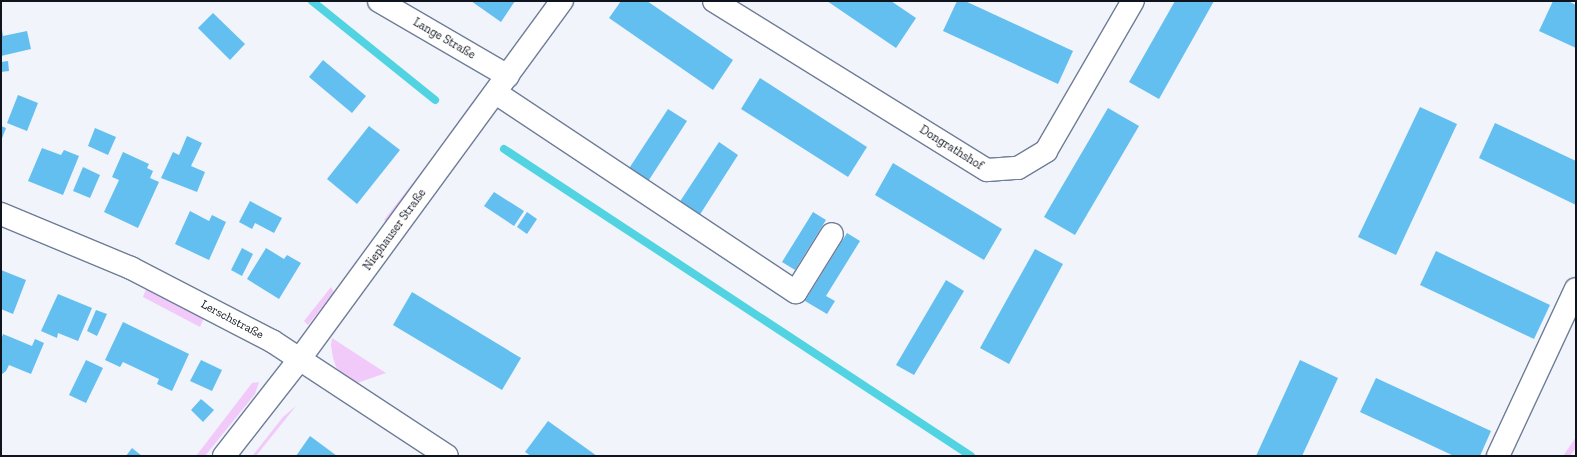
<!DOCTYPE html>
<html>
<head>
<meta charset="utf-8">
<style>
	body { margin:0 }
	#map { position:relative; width:1577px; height:457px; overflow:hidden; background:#f1f4fa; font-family:"Zilla Slab",serif }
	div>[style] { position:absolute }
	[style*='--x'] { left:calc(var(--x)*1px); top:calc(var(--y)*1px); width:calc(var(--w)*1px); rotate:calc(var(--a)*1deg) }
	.green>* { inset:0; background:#f2cafa }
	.stream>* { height:8px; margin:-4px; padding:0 4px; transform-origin:4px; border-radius:4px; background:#52d3e1 }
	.building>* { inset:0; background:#62bff0 }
	.roads { filter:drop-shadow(1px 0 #6f7d98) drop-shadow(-1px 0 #6f7d98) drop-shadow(0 1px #6f7d98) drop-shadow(0 -1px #6f7d98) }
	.minor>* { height:22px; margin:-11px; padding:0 11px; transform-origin:11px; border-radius:11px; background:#fff }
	span { translate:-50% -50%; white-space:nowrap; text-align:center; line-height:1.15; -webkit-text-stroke:4px #fff; paint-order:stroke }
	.street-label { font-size:12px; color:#0f141e }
	.frame { position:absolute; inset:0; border:2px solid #0f141e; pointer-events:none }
</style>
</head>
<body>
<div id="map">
	<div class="green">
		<i style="clip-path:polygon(479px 93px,484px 97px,452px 141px,447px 137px)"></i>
		<i style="clip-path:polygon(422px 171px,426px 175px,388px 223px,384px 220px)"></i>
		<i style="clip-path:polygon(331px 287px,334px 292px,308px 325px,304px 321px)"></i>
		<i style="clip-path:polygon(146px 289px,204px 318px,200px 327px,143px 297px)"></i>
		<i style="clip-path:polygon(332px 338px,335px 340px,386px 373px,357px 383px,343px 374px,336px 367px,333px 358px,331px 345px)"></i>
		<i style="clip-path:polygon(259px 382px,255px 394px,205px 456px,196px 456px,252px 383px)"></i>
		<i style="clip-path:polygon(296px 406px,256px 456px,253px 455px,283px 417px)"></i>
		<i style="clip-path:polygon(1576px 437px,1576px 448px,1570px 456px,1563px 456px)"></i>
	</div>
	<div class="stream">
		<i style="--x:312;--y:1;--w:158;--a:38.8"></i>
		<i style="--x:504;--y:149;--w:559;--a:33.32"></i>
	</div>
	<div class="building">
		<i style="clip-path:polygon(471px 1px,515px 1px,501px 22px)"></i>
		<i style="clip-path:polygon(621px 1px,647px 1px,733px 60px,713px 90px,609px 18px)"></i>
		<i style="clip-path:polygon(827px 1px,891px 1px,916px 18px,896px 48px)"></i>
		<i style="clip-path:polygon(957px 1px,965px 1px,1073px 51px,1058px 84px,943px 31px)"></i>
		<i style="clip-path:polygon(1175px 1px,1214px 1px,1159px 99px,1129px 82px)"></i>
		<i style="clip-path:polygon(1553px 1px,1568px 1px,1576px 5px,1576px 48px,1539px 31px)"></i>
		<i style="clip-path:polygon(213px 13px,245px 44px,230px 60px,198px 28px)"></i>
		<i style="clip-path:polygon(2px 30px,3px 36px,27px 31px,31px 49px,1px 56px)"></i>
		<i style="clip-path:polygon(323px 60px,366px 96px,352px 113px,309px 77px)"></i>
		<i style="clip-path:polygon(8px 61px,9px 71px,1px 72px,1px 62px)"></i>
		<i style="clip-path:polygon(760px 78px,867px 147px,848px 177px,741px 109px)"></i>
		<i style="clip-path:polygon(18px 95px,38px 103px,27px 131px,7px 123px)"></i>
		<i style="clip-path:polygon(1420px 107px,1457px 124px,1396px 255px,1358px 237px)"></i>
		<i style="clip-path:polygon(1108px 108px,1139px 126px,1075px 235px,1044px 217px)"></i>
		<i style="clip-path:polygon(668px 109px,687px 121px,647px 183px,628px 170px)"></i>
		<i style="clip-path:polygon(1495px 123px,1576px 161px,1576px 205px,1479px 158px)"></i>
		<i style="clip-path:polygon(1px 126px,6px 128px,1px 141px)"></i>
		<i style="clip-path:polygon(369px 126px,400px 150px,357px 204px,327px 179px)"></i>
		<i style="clip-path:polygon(95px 128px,116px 137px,108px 155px,88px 146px)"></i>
		<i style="clip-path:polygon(187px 136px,202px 143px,191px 166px,205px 172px,197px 192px,161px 178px,173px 152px,179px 155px)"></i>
		<i style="clip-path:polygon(719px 142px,738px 155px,699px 216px,679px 203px)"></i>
		<i style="clip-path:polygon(42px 148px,61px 155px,64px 150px,79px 156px,63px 195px,28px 181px)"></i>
		<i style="clip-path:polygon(123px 152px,149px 164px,147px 168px,153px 171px,150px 178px,159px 182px,138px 228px,104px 212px,119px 180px,112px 177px)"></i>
		<i style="clip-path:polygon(893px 163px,1002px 229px,984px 260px,875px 195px)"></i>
		<i style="clip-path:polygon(83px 167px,100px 175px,90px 198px,73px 191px)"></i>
		<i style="clip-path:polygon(494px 192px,524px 211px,514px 226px,484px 206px)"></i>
		<i style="clip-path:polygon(250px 201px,282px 218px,274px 233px,255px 223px,252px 229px,239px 222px)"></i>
		<i style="clip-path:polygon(190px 211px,209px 221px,212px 215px,226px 222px,209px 260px,175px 244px)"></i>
		<i style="clip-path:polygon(527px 212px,537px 219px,527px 234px,517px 227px)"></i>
		<i style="clip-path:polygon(813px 212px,826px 220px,795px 270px,782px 262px)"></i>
		<i style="clip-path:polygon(847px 233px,860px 241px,826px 296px,835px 301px,827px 314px,805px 301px)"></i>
		<i style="clip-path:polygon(242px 248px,253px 254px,242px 276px,231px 270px)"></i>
		<i style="clip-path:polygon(266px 248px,284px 259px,287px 255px,301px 263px,279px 299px,247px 279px)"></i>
		<i style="clip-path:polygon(1035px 249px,1063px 264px,1009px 364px,980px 348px)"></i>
		<i style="clip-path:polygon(1436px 251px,1550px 305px,1534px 339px,1420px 285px)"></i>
		<i style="clip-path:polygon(1px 270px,26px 280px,13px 314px,1px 309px)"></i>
		<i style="clip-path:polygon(946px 280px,964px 291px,914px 375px,896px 365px)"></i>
		<i style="clip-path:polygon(412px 292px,521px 358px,502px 390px,393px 325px)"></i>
		<i style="clip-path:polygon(58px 294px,92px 308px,78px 341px,58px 333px,57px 338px,41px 331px)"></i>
		<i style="clip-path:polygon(96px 310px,107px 314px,97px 336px,87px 331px)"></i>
		<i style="clip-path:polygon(123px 322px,189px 354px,172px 391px,157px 384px,159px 379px,123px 362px,120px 367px,105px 360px)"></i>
		<i style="clip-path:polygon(3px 334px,32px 346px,35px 339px,44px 343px,31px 374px,9px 365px,6px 371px,1px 375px,1px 340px)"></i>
		<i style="clip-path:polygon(86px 360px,103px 368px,86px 403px,69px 395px)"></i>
		<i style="clip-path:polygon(201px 360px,222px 370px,212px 391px,190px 381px)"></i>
		<i style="clip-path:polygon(1300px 360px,1338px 378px,1302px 456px,1256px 456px)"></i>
		<i style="clip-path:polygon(1376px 378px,1491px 431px,1480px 456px,1454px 456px,1360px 412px)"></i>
		<i style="clip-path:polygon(201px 399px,214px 410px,203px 422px,191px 410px)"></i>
		<i style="clip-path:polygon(548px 421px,597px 456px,531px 456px,525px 452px)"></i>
		<i style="clip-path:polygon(310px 436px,337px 456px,296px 456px)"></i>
		<i style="clip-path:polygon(132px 448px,142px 456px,126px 456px)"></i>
	</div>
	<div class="roads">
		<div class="minor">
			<i style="--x:379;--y:1;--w:149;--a:30.2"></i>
			<i style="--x:714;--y:1;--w:321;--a:31.8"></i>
			<i style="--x:987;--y:170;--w:31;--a:-4"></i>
			<i style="--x:1018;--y:168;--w:33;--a:-31"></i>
			<i style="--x:1046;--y:151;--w:173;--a:-59.9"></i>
			<i style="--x:496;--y:93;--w:360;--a:33.6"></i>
			<i style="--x:796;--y:292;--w:68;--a:-58.2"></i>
			<i style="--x:1;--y:214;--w:141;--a:22.6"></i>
			<i style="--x:131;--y:268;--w:159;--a:27.4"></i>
			<i style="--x:272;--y:341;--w:209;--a:33.3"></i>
			<i style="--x:224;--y:456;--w:122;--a:-52"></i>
			<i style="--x:299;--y:360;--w:445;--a:-53.8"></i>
			<i style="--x:1498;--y:456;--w:184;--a:-65"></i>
		</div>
	</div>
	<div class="street-label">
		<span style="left:444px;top:39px;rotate:30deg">Lange Straße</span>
		<span style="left:951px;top:148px;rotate:32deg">Dongrathshof</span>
		<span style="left:395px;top:230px;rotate:-54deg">Niephauser Straße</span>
		<span style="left:232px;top:320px;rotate:28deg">Lerschstraße</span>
	</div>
	<div class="frame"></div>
</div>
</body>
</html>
